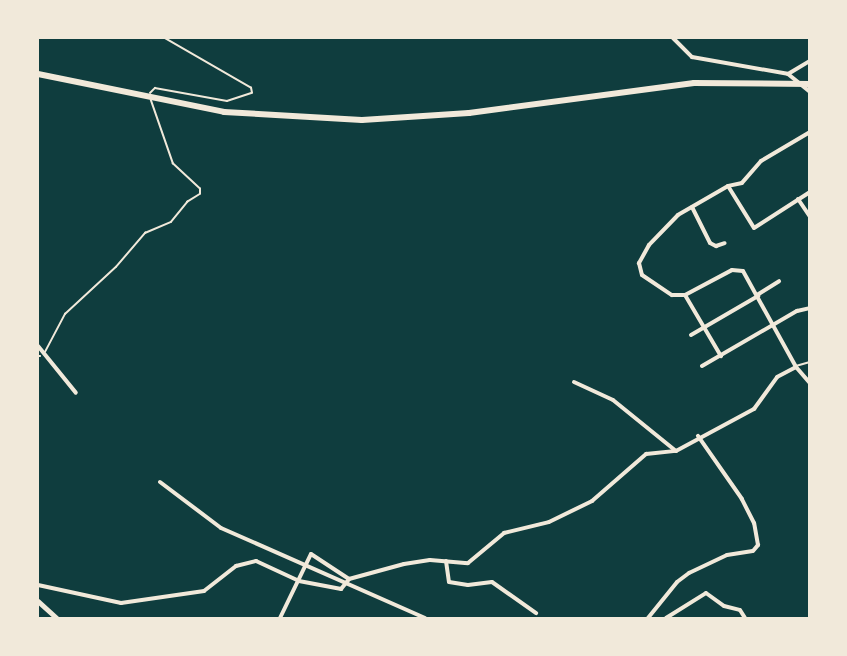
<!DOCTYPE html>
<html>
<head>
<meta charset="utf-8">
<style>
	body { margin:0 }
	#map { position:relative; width:847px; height:656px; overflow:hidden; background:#0f3d3e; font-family:"Roboto Condensed",sans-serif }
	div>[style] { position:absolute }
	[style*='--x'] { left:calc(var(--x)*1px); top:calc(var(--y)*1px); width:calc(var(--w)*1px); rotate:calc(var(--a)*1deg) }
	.service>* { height:1.5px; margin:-0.75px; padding:0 0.75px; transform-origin:0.75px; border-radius:0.75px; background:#f1e9da }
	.minor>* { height:4px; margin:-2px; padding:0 2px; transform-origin:2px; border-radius:2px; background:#f1e9da }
	.tertiary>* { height:4.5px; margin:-2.25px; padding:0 2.25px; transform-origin:2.25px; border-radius:2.25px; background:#f1e9da }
	.primary>* { height:6px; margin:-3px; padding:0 3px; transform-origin:3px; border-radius:3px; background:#f1e9da }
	span { translate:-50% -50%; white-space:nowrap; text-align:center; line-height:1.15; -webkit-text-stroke:5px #f1e9da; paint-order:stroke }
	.frame { position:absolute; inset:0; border:39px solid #f1e9da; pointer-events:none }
</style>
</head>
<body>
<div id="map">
	<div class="service">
		<i style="--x:150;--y:93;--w:7;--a:-45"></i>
		<i style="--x:155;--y:88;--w:73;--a:10.2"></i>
		<i style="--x:227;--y:101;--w:26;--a:-18"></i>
		<i style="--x:252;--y:93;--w:5;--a:-101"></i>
		<i style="--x:251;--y:88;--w:100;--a:-150.1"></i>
		<i style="--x:45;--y:352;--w:43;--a:-62.2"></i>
		<i style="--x:65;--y:314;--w:69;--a:-42.7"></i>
		<i style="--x:116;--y:267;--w:45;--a:-49.5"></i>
		<i style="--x:145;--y:233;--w:28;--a:-23"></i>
		<i style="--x:171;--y:222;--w:26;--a:-51"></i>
		<i style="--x:187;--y:202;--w:15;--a:-32"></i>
		<i style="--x:200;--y:194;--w:5;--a:-90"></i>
		<i style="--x:200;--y:189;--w:37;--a:-137"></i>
		<i style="--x:173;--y:164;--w:67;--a:-109.2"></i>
		<i style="--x:38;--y:356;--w:2;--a:0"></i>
		<i style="--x:796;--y:366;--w:15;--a:-16"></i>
	</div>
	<div class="minor">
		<i style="--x:673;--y:38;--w:27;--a:45"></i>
		<i style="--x:692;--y:57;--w:97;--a:10"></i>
		<i style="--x:788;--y:74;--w:28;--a:39"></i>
		<i style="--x:788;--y:74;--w:26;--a:-31"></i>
		<i style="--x:810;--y:132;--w:57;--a:149.4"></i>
		<i style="--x:761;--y:161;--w:29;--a:131"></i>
		<i style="--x:742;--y:183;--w:14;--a:168"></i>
		<i style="--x:728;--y:186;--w:58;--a:149.9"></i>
		<i style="--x:678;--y:215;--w:42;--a:134"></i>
		<i style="--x:649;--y:245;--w:21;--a:119"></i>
		<i style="--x:639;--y:263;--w:12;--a:76"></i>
		<i style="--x:642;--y:275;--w:36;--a:34"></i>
		<i style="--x:672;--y:295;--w:13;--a:0"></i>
		<i style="--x:685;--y:295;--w:53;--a:-28"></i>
		<i style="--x:732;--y:270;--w:11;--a:5"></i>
		<i style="--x:743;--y:271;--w:110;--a:61.1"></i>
		<i style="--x:796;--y:367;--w:21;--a:49"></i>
		<i style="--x:728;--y:186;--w:49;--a:58.2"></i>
		<i style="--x:754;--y:228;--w:67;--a:-32.7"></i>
		<i style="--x:798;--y:199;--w:22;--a:56"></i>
		<i style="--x:692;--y:207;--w:40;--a:63.4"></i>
		<i style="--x:710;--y:243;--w:7;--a:27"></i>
		<i style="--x:716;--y:246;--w:9;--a:-18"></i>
		<i style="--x:685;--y:295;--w:71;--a:59.5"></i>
		<i style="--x:757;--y:295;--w:26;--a:-32"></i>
		<i style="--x:691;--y:335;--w:78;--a:-30.2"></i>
		<i style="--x:38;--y:346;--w:60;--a:51"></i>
		<i style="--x:702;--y:366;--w:110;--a:-30.1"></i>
		<i style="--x:797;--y:311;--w:13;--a:-13"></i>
		<i style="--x:574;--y:382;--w:43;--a:24.8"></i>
		<i style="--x:613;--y:400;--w:81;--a:39"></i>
		<i style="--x:160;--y:482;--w:76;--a:37"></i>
		<i style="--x:221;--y:528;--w:223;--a:23.8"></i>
		<i style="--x:446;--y:561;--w:21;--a:82"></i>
		<i style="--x:449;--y:582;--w:19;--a:9"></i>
		<i style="--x:468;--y:585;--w:24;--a:-7"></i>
		<i style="--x:492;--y:582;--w:54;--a:35.2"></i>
		<i style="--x:38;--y:585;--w:85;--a:12.2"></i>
		<i style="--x:121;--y:603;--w:84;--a:-8.2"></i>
		<i style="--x:204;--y:591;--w:41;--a:-38"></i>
		<i style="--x:236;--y:566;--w:21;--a:-14"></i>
		<i style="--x:256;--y:561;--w:47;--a:24.9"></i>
		<i style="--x:299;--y:581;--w:43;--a:10.8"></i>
		<i style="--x:341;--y:589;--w:13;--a:-51"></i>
		<i style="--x:349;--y:579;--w:57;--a:-15.3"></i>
		<i style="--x:404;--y:564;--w:26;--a:-9"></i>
		<i style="--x:430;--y:560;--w:38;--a:5"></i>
		<i style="--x:468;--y:563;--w:47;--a:-39.8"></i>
		<i style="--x:504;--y:533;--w:46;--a:-13.7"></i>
		<i style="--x:549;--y:522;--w:48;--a:-26"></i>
		<i style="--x:592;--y:501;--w:72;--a:-41"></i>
		<i style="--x:646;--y:454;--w:30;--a:-6"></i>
		<i style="--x:676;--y:451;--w:89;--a:-28.3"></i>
		<i style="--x:754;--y:409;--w:39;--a:-54"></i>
		<i style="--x:777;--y:377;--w:21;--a:-28"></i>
		<i style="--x:280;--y:618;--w:71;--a:-64.2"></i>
		<i style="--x:311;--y:554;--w:45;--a:33.3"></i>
		<i style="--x:648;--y:618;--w:46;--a:-51.1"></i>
		<i style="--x:677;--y:582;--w:15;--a:-37"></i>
		<i style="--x:689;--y:573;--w:42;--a:-25.3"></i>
		<i style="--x:727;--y:555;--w:26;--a:-9"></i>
		<i style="--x:753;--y:551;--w:8;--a:-50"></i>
		<i style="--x:758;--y:545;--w:22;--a:-100"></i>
		<i style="--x:754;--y:523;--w:27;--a:-117"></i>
		<i style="--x:742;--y:499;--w:77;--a:-124.9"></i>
		<i style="--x:666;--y:618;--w:47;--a:-32"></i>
		<i style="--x:706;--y:593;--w:22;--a:36"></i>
		<i style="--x:724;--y:606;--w:16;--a:14"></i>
		<i style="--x:740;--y:610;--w:9;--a:58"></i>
	</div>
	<div class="tertiary">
		<i style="--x:38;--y:601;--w:25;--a:42"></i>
	</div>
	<div class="primary">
		<i style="--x:38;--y:74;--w:190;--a:11.5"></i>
		<i style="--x:224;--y:112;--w:138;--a:3.3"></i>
		<i style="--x:362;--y:120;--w:107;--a:-3.7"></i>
		<i style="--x:469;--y:113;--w:227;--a:-7.6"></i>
		<i style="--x:694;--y:83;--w:116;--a:0.5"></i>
	</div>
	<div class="frame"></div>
</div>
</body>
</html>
